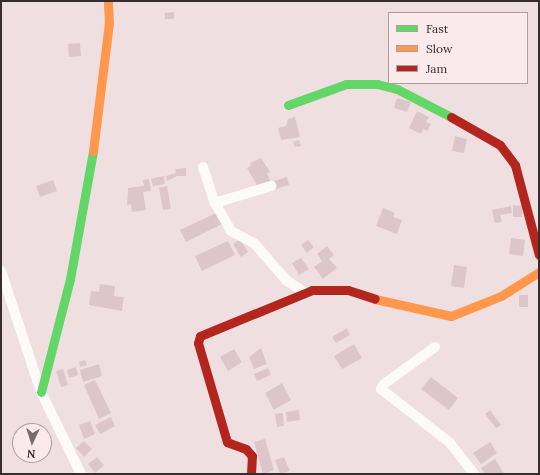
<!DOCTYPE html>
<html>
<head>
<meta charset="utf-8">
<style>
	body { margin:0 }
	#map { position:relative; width:540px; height:475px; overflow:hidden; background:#f0dfe1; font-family:Lora,serif }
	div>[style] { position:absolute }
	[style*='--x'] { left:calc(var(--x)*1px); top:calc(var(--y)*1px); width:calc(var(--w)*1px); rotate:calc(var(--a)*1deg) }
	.building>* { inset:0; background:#ddc6c9 }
	.street>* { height:10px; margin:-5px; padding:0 5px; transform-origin:5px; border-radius:5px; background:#fdfafa }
	.fast>* { height:9px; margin:-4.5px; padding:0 4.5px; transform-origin:4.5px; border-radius:4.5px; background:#63d668 }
	.slow>* { height:9px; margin:-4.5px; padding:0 4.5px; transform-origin:4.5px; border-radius:4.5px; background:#ff974d }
	.jam>* { height:9px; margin:-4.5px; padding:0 4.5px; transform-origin:4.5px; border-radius:4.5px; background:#b3261e }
	span { translate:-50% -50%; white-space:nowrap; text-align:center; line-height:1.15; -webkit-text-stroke:4px #fbeaec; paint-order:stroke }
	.frame { position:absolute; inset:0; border:2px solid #382d2e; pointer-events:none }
	.legend { position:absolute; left:388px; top:12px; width:140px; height:72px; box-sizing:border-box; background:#fbeaec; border:1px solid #ad9ea0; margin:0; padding:5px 7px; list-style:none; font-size:12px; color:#382d2e }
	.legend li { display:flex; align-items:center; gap:8px; height:20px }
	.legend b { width:20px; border:1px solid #ad9ea0 }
	.north { position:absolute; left:12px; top:423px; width:40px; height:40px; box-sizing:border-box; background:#fbeaec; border:1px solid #ad9ea0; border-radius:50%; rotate:184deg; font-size:11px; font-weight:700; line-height:16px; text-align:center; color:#382d2e }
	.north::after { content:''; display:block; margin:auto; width:14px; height:18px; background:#786b6d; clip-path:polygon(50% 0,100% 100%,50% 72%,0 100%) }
</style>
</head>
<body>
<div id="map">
	<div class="building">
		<i style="clip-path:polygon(174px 12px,174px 19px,165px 19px,165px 13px)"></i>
		<i style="clip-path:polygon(80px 43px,81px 56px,69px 57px,68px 44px)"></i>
		<i style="clip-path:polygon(397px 98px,411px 102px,407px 112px,394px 108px)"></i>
		<i style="clip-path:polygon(417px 111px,429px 117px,426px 122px,431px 124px,427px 131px,423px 129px,421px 134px,409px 128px)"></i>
		<i style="clip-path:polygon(295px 117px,300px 137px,281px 140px,278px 128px,286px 126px,288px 119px)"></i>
		<i style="clip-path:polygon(455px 136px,467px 139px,464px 153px,452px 151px)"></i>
		<i style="clip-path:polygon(299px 140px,301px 146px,295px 147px,293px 142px)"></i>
		<i style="clip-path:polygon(261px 158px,270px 172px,267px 173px,271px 183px,258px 187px,247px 168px,251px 166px,250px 163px)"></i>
		<i style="clip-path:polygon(186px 168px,186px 176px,177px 176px,167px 181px,166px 176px,176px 173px,175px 169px)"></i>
		<i style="clip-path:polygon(164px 176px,165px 184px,153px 186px,151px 179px)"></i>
		<i style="clip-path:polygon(287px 177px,289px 185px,276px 189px,274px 181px)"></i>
		<i style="clip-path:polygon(149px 179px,151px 191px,143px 192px,146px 210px,132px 212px,131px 204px,127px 205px,128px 188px,144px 186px,143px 180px)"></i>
		<i style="clip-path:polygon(53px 180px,57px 191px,40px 197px,36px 186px)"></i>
		<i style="clip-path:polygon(167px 186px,171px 209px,163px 210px,159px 188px)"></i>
		<i style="clip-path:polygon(513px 205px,522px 206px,522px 217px,513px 217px)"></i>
		<i style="clip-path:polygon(511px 206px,512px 213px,500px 215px,502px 222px,495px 223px,492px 210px)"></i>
		<i style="clip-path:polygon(383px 208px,395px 213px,393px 217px,402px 220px,397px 234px,376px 226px)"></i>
		<i style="clip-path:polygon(216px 213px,222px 224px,186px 242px,180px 230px)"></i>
		<i style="clip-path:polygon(511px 238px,525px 240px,523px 256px,509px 254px)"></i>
		<i style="clip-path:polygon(240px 239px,248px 252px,241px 257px,233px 244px)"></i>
		<i style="clip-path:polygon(308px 240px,314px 247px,307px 253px,301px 245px)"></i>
		<i style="clip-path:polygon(228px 241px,235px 255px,202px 271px,195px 256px)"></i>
		<i style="clip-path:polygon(327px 246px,334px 255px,329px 259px,337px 268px,323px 279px,314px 267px,322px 261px,317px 254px)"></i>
		<i style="clip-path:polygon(301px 258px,309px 269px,299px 275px,292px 263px)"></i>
		<i style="clip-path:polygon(454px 265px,467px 267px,464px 288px,451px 286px)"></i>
		<i style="clip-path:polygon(100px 284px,115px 286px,114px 296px,124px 297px,122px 311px,89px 305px,91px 291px,99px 292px)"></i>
		<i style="clip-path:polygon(519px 295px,528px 295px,528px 307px,519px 307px)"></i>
		<i style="clip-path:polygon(347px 328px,350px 335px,336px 343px,332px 337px)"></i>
		<i style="clip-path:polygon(354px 344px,362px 358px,342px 369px,334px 356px)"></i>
		<i style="clip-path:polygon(261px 348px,267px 364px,254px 369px,249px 357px)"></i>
		<i style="clip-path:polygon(234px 349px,242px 362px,228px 371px,220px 357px)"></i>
		<i style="clip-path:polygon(85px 360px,87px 365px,80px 367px,79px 362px)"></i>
		<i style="clip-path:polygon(99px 364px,102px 376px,83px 382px,80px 370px)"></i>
		<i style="clip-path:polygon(76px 367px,78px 375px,69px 378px,67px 370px)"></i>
		<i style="clip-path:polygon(268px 368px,271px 375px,257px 381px,254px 374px)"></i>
		<i style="clip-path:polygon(63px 369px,68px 385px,61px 387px,56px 371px)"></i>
		<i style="clip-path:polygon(431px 377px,458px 398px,449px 410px,421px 389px)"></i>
		<i style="clip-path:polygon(95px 380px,111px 413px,99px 419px,84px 385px)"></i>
		<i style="clip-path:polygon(282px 383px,291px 400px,274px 410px,265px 393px)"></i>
		<i style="clip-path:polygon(299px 410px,300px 420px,287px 422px,286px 412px)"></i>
		<i style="clip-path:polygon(490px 410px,501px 425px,496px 428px,485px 414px)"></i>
		<i style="clip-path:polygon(283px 413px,284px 426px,277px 427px,275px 414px)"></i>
		<i style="clip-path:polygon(111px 417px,115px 426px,100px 434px,95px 425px)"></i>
		<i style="clip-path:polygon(90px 421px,95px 434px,84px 439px,79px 425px)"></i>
		<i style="clip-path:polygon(265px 439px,274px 470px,263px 474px,254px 442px)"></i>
		<i style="clip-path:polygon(84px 441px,92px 449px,84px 457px,76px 448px)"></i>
		<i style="clip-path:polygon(490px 442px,497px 453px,481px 464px,473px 453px)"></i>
		<i style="clip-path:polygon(97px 457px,104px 465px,95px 473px,88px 464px)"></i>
		<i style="clip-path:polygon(284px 457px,290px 471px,280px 474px,275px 460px)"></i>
		<i style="clip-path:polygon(495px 459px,504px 474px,485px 474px,481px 468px)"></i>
	</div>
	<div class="street">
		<i style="--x:203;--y:167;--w:38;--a:72"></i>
		<i style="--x:215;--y:203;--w:32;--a:60"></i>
		<i style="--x:231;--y:231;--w:26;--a:28"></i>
		<i style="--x:254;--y:243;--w:49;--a:49.1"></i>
		<i style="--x:286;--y:280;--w:23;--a:34"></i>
		<i style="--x:215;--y:203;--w:59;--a:-16.9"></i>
		<i style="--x:1;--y:271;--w:127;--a:71.7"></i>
		<i style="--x:41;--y:392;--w:91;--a:64"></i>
		<i style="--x:435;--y:347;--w:63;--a:144"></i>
		<i style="--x:384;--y:384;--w:6;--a:121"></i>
		<i style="--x:381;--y:389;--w:88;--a:38"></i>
		<i style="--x:450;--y:443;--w:39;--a:52"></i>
	</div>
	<div class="fast">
		<i style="--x:288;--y:105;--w:62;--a:-19.9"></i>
		<i style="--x:346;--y:84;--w:31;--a:0"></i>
		<i style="--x:377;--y:84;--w:21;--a:14"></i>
		<i style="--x:397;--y:89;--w:61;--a:27.4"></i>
		<i style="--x:41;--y:392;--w:117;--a:-75.6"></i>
		<i style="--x:70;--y:279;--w:130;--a:-79.8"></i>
	</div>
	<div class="slow">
		<i style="--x:93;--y:151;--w:129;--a:-82.9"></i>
		<i style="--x:109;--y:23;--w:22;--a:-93"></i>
		<i style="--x:375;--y:299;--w:78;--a:12.6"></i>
		<i style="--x:451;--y:316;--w:54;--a:-21.8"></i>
		<i style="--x:501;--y:296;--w:45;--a:-32.3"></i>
	</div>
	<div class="jam">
		<i style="--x:451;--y:117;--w:56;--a:29.7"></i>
		<i style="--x:500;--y:145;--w:25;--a:53"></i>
		<i style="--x:515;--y:165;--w:93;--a:75.1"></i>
		<i style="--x:251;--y:474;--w:18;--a:-87"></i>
		<i style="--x:252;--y:456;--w:9;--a:-131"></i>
		<i style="--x:246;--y:449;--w:20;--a:-160"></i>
		<i style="--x:227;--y:442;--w:103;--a:-106.3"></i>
		<i style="--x:198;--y:343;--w:7;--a:-74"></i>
		<i style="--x:200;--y:336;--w:121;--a:-22.3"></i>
		<i style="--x:312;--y:290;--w:36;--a:0"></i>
		<i style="--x:348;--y:290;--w:28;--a:18"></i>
	</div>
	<div class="frame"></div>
	<ul class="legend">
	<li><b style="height:5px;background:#63d668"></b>Fast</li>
	<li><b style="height:5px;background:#ff974d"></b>Slow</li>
	<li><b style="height:5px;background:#b3261e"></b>Jam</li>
	</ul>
	<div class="north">N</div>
</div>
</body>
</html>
